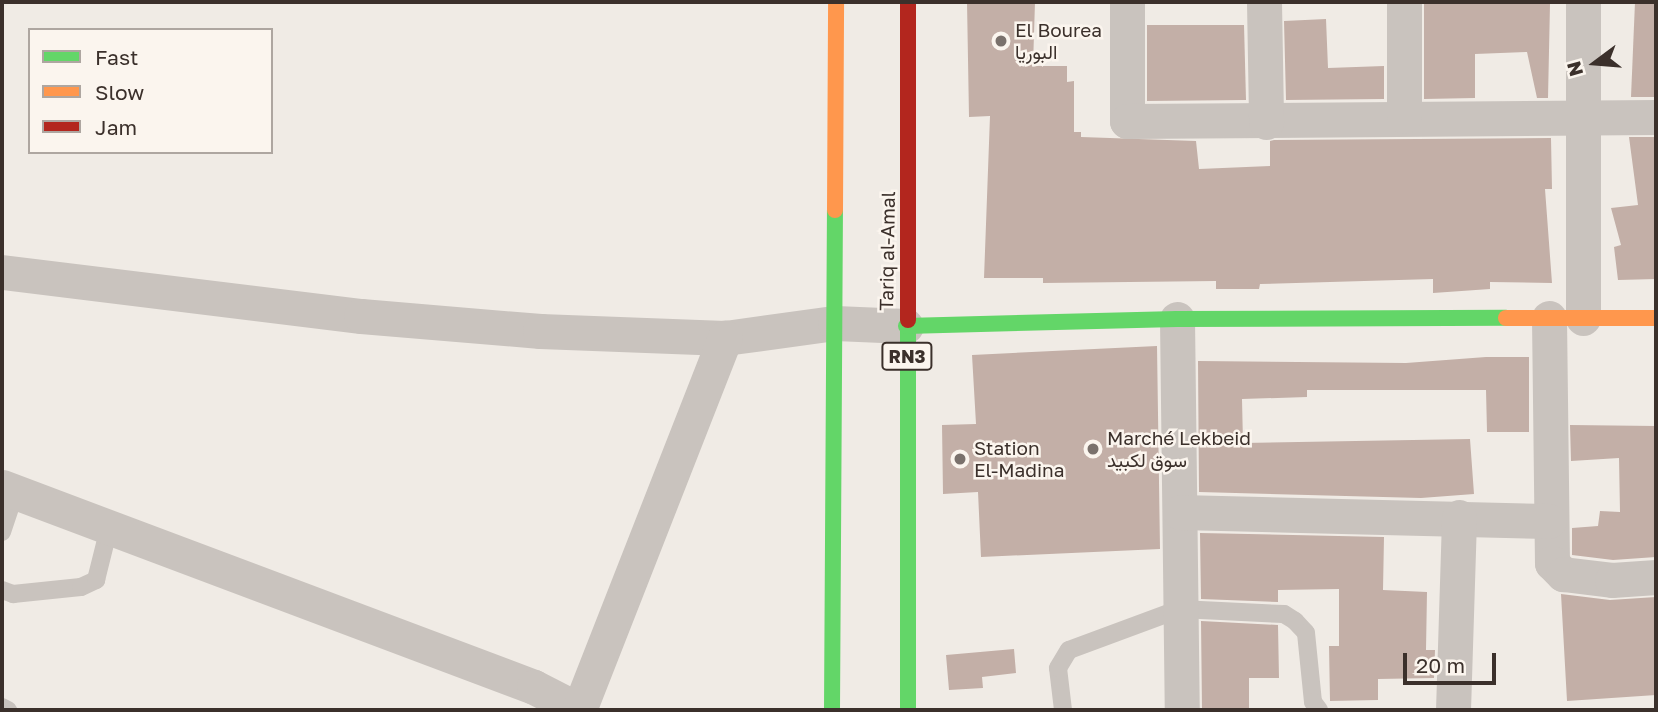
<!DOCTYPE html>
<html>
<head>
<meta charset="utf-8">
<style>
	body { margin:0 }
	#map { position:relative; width:1658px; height:712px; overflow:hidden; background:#f0ebe5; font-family:"Golos Text",Vazirmatn,sans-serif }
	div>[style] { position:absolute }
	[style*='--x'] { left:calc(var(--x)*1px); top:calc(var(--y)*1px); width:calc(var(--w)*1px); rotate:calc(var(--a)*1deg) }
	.building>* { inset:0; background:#c3afa7 }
	.lane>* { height:18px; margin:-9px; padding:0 9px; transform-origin:9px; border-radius:9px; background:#c9c3be }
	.street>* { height:35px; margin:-17.5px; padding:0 17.5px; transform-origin:17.5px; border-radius:17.5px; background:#c9c3be }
	.fast>* { height:16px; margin:-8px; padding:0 8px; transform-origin:8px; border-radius:8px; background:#63d668 }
	.slow>* { height:16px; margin:-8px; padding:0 8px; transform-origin:8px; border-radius:8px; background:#ff974d }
	.jam>* { height:16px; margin:-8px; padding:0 8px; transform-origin:8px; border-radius:8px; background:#b3261e }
	.dots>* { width:19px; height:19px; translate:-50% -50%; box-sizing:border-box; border:4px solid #fbf5ee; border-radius:50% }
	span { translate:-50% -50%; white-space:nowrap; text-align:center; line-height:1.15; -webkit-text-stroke:5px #fbf5ee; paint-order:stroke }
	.shield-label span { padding:2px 5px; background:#fbf5ee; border:2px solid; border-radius:5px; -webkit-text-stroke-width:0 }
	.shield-label { font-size:18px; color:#3b302b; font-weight:700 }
	.poi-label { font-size:19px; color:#3b302b }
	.left { translate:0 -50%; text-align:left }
	.street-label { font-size:19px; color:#3b302b }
	.frame { position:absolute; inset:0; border:4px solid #3b302b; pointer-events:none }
	.legend { position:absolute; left:28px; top:28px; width:245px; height:126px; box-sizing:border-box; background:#fbf5ee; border:2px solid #aea6a0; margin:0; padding:9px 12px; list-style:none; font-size:21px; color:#3b302b }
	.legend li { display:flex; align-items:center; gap:14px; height:35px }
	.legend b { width:35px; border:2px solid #aea6a0 }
	.north { position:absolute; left:1560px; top:28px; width:70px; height:70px; -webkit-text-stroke:5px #fbf5ee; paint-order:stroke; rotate:254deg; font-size:19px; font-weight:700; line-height:28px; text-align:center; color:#3b302b }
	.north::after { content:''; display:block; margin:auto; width:24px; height:32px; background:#3b302b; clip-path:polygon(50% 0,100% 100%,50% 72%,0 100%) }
	.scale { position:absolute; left:1403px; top:653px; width:93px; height:32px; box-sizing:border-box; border:4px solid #3b302b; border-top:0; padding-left:9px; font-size:21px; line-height:24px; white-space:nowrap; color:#3b302b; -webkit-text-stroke:5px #fbf5ee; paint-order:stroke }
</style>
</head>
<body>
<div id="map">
	<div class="building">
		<i style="clip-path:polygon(967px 2px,1035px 2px,1033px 66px,1067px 66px,1067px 82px,1074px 81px,1074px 132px,1081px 132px,1081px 137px,1196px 141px,1199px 169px,1270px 166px,1270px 141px,1274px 140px,1551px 138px,1552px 189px,1545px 189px,1552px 283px,1490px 282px,1490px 289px,1433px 293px,1433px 279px,1260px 284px,1259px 289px,1216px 289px,1216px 281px,1043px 283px,1043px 278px,984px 278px,990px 116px,969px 117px)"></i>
		<i style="clip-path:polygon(1424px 2px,1550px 4px,1548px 98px,1537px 98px,1527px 52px,1475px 54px,1475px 98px,1424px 99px)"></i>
		<i style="clip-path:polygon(1635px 2px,1656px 2px,1656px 97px,1631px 97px)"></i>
		<i style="clip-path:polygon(1326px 19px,1328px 68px,1384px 66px,1384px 99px,1286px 100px,1284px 21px)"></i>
		<i style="clip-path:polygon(1147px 25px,1244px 25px,1246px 100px,1147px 101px)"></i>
		<i style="clip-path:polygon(1629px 137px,1656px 137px,1656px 279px,1618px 280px,1614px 247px,1621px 245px,1611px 208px,1638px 205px)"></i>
		<i style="clip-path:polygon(1157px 346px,1160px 549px,981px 557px,978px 492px,943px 494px,942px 425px,976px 424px,972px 355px)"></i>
		<i style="clip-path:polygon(1486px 357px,1529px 357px,1529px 432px,1487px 432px,1486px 390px,1307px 390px,1307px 397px,1242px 399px,1243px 443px,1470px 439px,1474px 494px,1421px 498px,1199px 492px,1198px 361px,1406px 363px)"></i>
		<i style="clip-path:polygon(1570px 425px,1656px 426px,1656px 557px,1613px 560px,1572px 555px,1572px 528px,1598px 526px,1600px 511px,1620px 512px,1619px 458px,1571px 461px)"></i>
		<i style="clip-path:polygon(1200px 533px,1384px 537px,1383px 590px,1427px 592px,1426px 650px,1435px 650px,1434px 678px,1378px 679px,1378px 700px,1330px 701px,1329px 646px,1339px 646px,1339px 589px,1278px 590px,1278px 602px,1201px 599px)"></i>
		<i style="clip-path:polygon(1561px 594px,1610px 600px,1656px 597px,1656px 695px,1567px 701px)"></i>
		<i style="clip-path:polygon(1201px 621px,1278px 625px,1279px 678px,1249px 678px,1249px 710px,1202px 710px)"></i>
		<i style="clip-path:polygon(1014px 649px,1016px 673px,982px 677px,983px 688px,949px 690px,946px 655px)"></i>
	</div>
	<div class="lane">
		<i style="--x:2;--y:532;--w:41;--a:-71.6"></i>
		<i style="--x:2;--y:590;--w:12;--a:20"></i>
		<i style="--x:13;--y:594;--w:68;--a:-5.9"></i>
		<i style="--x:81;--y:587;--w:17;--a:-25"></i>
		<i style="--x:96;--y:580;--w:54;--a:-76"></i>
		<i style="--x:2;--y:707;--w:7;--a:27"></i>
		<i style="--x:1063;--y:710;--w:42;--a:-96.8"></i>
		<i style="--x:1058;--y:668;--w:21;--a:-59"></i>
		<i style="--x:1069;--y:650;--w:118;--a:-20.3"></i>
		<i style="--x:1180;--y:609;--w:104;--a:2.8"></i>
		<i style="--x:1284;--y:614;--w:13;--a:32"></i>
		<i style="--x:1295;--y:621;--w:16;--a:47"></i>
		<i style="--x:1306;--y:633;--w:69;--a:84.2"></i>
		<i style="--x:1313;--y:702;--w:10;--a:53"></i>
	</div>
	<div class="street">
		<i style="--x:1127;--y:2;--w:119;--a:90"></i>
		<i style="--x:1127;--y:121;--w:529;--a:-0.43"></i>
		<i style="--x:1264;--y:2;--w:120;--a:89"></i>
		<i style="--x:1404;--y:116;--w:114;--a:-90"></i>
		<i style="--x:2;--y:272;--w:362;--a:7"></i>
		<i style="--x:361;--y:316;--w:180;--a:4.8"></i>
		<i style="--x:540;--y:331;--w:185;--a:2.2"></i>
		<i style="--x:725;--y:338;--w:111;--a:-7.8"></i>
		<i style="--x:835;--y:323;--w:71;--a:2.4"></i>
		<i style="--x:1549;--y:318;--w:245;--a:89.3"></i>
		<i style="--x:1552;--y:563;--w:16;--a:45"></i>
		<i style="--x:1563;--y:574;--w:49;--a:7"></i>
		<i style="--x:1612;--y:580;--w:44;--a:-3.9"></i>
		<i style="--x:1583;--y:318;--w:316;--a:-90"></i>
		<i style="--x:1177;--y:319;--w:391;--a:89.3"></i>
		<i style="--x:2;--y:487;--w:568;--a:20.6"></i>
		<i style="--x:534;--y:687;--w:51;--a:27.1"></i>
		<i style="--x:1180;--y:512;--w:369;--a:1.4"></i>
		<i style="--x:579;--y:710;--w:400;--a:-68.6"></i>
		<i style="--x:1453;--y:710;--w:193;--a:-88.2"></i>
	</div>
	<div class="fast">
		<i style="--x:908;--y:320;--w:390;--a:90"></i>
		<i style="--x:906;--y:326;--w:271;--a:-1.5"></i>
		<i style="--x:1177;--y:319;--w:329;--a:-0.2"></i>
		<i style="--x:832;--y:710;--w:500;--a:-89.66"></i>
	</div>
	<div class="slow">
		<i style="--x:835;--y:210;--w:208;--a:-89.7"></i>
		<i style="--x:1506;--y:318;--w:150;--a:0"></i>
	</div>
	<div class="jam">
		<i style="--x:908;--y:2;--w:318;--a:90"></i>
	</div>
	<div class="dots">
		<i style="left:1001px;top:41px;background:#7a716c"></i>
		<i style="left:1093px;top:449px;background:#7a716c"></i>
		<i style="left:960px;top:459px;background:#7a716c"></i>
	</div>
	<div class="shield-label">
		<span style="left:907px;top:356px">RN3</span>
	</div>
	<div class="poi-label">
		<span class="left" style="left:1015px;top:41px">El Bourea<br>البوريا</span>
		<span class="left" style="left:1107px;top:449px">Marché Lekbeid<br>سوق لكبيد</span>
		<span class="left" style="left:974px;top:459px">Station<br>El-Madina</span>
	</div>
	<div class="street-label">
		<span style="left:887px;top:251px;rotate:-89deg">Tariq al-Amal</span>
	</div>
	<div class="frame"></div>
	<ul class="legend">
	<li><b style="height:9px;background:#63d668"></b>Fast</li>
	<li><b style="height:9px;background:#ff974d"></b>Slow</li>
	<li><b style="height:9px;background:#b3261e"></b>Jam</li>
	</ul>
	<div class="north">N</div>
	<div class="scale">20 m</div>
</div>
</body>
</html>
